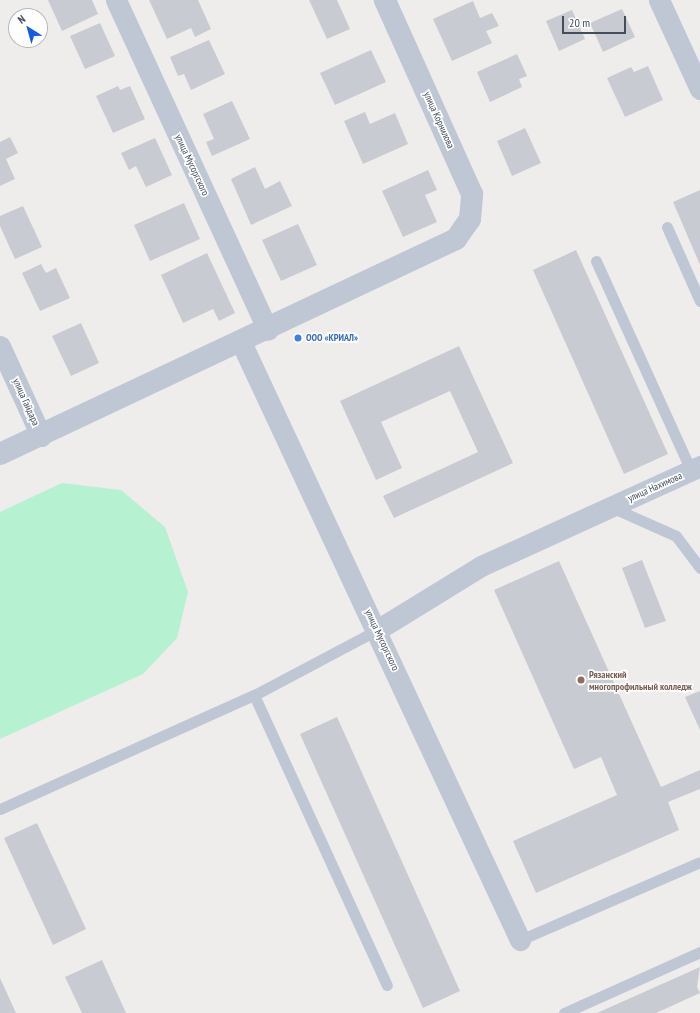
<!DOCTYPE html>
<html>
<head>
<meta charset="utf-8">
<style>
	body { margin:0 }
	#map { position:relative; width:700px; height:1013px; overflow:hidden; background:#efecec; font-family:"PT Sans Narrow",sans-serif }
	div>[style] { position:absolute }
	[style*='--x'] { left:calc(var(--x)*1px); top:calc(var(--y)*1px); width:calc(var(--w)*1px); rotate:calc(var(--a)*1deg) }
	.green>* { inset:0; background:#b6f1d2 }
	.building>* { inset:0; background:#c9cbd2 }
	.service>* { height:11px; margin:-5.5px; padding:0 5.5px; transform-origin:5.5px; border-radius:5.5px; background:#bec7d3 }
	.minor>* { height:21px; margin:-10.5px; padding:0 10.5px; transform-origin:10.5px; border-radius:10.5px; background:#bec7d3 }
	.tertiary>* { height:22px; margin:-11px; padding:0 11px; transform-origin:11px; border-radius:11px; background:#bec7d3 }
	.dots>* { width:11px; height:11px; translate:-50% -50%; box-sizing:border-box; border:2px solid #fff; border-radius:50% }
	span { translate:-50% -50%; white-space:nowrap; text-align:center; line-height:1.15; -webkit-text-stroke:3.5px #fff; paint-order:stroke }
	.street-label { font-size:10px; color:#444e5b }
	.shop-label { font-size:10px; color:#366cbe; font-weight:700 }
	.left { translate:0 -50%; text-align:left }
	.education-label { font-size:10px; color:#785e54; font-weight:700 }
	.north { position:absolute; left:8px; top:8px; width:40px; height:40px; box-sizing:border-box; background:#fff; border:1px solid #b4b8bd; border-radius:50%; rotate:323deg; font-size:11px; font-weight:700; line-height:16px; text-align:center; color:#444e5b }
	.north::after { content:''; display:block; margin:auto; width:14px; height:18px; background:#0e5ce8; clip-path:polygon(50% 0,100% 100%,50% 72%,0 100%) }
	.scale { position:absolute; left:562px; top:16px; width:64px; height:18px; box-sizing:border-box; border:2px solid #444e5b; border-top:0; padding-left:5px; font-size:12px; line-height:14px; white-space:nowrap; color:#444e5b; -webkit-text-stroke:3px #fff; paint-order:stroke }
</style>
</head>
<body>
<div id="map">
	<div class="green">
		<i style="clip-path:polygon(62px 483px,121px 490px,165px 527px,188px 592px,177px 638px,143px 674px,0 739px,0 512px)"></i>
	</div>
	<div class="building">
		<i style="clip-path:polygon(48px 0,92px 0,98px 14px,62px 31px)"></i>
		<i style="clip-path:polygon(149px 0,198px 0,211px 29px,195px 37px,191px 28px,167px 39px)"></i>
		<i style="clip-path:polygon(309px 0,337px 0,350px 29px,327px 39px)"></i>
		<i style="clip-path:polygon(473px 1px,480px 18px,492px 13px,499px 26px,486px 31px,492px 43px,452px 61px,433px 19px)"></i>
		<i style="clip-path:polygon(622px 9px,635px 37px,603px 52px,590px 23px)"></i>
		<i style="clip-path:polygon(572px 10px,585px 39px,559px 51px,546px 21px)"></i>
		<i style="clip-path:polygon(100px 23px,115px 56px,85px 69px,70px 36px)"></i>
		<i style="clip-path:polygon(209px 40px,225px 74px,191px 90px,184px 74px,178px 76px,170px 57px)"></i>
		<i style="clip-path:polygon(371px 50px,386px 82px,335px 105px,320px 73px)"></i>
		<i style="clip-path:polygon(517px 54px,527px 76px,519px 79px,522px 87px,490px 102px,477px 72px)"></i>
		<i style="clip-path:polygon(648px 66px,663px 100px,625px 117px,607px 78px,631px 67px,634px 72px)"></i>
		<i style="clip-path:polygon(118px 86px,120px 90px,130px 86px,145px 119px,113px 133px,96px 96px)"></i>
		<i style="clip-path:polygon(232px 101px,250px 139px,212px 156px,206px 142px,214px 139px,203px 114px)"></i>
		<i style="clip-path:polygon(365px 112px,370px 124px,395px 113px,408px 144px,363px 164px,344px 121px)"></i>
		<i style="clip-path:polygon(525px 128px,541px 163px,512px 176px,497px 141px)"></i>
		<i style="clip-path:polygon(10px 137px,18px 153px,6px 159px,15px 179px,0 186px,0 142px)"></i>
		<i style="clip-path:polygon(155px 138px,172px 175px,146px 187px,136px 166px,129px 170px,121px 153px)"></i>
		<i style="clip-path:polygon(255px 167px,265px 189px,280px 181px,292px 206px,251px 225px,231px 179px)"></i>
		<i style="clip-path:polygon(428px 170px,437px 190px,425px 195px,437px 222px,403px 237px,382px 191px)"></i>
		<i style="clip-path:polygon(700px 190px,700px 265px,673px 202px)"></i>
		<i style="clip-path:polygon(184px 203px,200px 239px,150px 261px,134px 225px)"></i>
		<i style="clip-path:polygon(23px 206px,42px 247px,15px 259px,0 226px,0 216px)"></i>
		<i style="clip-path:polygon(298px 224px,317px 265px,281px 281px,262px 240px)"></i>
		<i style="clip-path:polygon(576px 250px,668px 454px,624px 474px,533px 270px)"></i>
		<i style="clip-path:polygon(207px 253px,235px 313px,219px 321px,213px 309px,183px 323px,161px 275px)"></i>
		<i style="clip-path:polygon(41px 264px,46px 273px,56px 268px,70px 298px,40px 311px,22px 273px)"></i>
		<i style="clip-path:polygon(81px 323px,99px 363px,71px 376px,52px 336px)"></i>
		<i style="clip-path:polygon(459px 346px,513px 463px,394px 518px,383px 496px,478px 452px,450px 391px,381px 422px,402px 468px,376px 480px,340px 401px)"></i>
		<i style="clip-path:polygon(642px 560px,666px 621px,645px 628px,622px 568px)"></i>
		<i style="clip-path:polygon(559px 561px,661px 787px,700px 770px,700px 789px,668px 802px,679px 830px,536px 893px,513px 841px,617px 795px,601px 757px,574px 769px,494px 590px)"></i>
		<i style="clip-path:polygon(700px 691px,700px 730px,685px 697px)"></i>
		<i style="clip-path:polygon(337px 717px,460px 991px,423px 1008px,300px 734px)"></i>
		<i style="clip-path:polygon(37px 823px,86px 929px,53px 945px,4px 838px)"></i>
		<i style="clip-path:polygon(102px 960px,126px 1013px,82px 1013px,65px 977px)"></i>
		<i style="clip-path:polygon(700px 967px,697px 987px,700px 993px,656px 1013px,597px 1013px)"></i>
		<i style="clip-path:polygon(0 978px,16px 1013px,0 1013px)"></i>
	</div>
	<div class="service">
		<i style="--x:667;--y:227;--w:81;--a:66"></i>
		<i style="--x:596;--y:261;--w:230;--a:65.6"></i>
		<i style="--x:611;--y:507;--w:71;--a:24"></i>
		<i style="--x:676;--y:536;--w:40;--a:53"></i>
		<i style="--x:377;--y:630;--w:139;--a:152.1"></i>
		<i style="--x:254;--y:695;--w:319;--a:65.4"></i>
		<i style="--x:0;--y:809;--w:278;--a:-24.2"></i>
		<i style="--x:520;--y:940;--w:196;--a:-23.4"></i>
		<i style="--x:564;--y:1013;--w:149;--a:-24.2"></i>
	</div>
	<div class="minor">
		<i style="--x:116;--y:0;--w:363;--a:65.3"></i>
		<i style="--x:659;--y:0;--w:98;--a:65.3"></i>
		<i style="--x:241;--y:342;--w:660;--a:64.99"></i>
		<i style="--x:0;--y:346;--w:99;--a:65.5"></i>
		<i style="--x:377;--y:630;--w:122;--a:-31.6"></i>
		<i style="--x:481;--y:566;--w:241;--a:-24.5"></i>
	</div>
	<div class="tertiary">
		<i style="--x:0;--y:454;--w:504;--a:-25.24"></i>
		<i style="--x:456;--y:239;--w:24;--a:-55"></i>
		<i style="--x:470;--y:219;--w:25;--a:-85"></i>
		<i style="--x:472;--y:194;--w:213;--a:-114.2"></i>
	</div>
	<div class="dots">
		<i style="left:298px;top:338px;background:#3f7fe0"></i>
		<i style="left:581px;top:680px;background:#8d6e63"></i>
	</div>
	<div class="street-label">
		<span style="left:439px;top:120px;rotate:66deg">улица Корнилова</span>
		<span style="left:192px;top:165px;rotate:65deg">улица Мусоргского</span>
		<span style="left:26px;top:402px;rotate:66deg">улица Гайдара</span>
		<span style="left:655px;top:487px;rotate:-24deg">улица Нахимова</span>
		<span style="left:382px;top:640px;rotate:65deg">улица Мусоргского</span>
	</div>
	<div class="shop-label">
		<span class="left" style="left:306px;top:338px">ООО «КРИАЛ»</span>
	</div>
	<div class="education-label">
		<span class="left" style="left:589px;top:680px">Рязанский<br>многопрофильный колледж</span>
	</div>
	<div class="north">N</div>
	<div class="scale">20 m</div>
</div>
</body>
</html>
